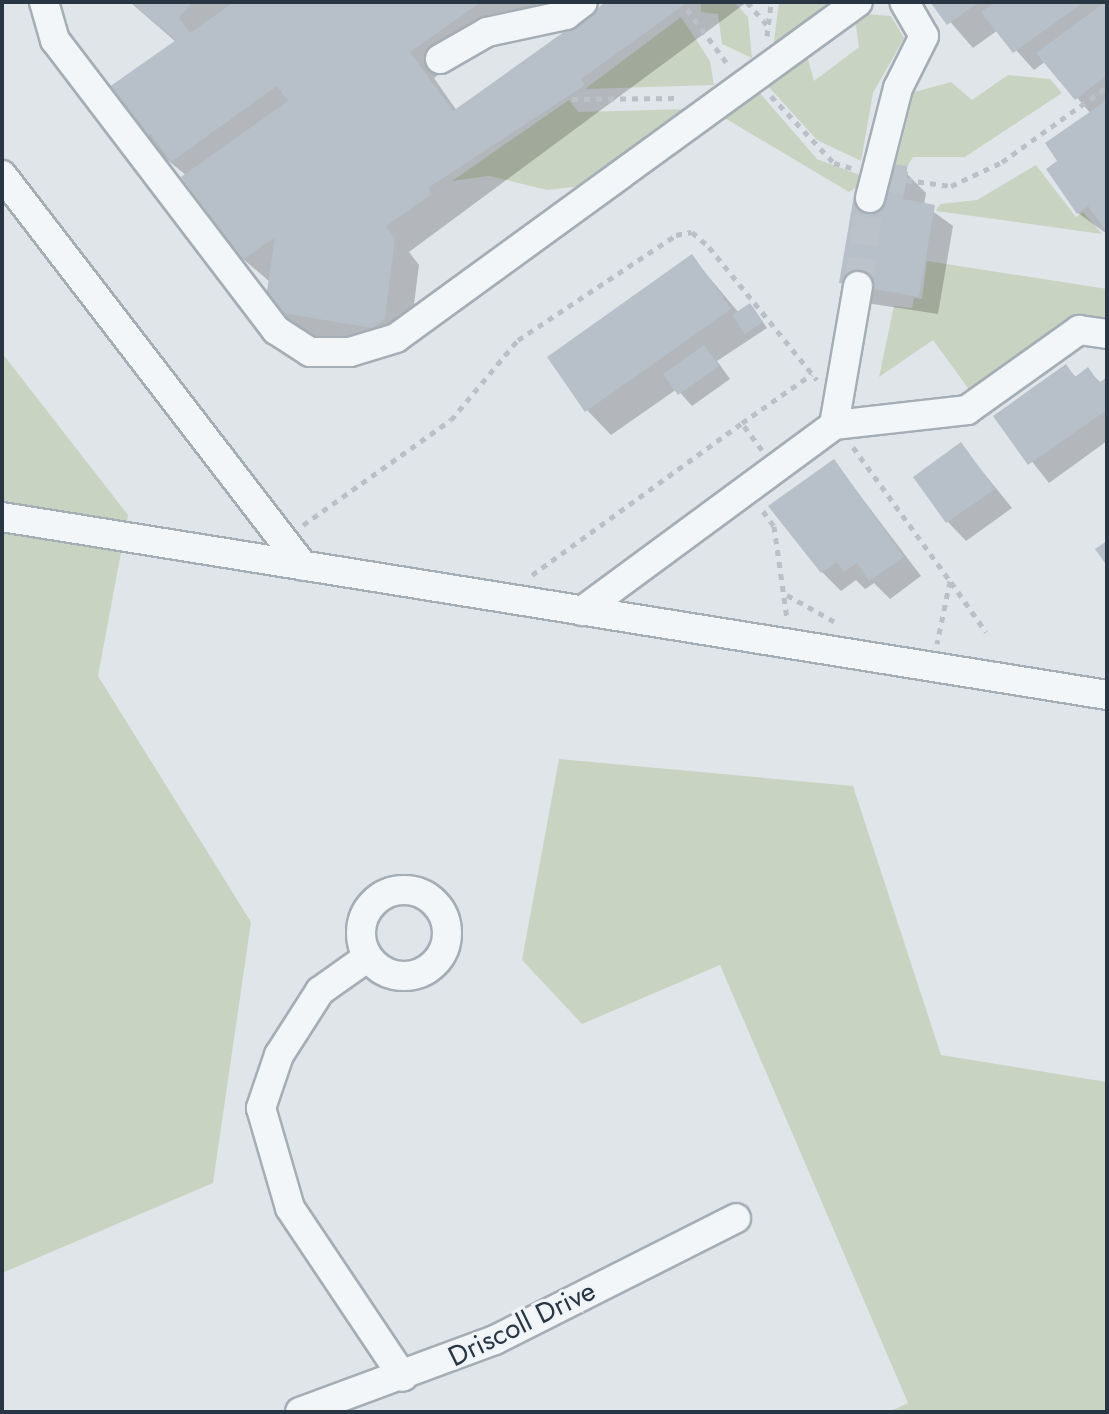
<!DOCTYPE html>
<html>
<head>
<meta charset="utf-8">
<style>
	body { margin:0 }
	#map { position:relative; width:1109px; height:1414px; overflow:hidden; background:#e0e5ea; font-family:Jost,sans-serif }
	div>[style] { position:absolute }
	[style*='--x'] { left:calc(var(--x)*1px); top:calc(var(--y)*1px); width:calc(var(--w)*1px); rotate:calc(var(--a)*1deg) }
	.green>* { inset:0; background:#c8d4c1 }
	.shadow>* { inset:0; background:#0003 }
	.building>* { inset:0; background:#b7bfc8 }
	.minor-tunnel>* { height:28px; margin-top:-14px; transform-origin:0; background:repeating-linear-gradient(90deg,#bbc2c9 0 28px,transparent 0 42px) }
	.path>* { height:5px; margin-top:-2.5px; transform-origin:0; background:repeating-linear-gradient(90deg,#bac0c5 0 6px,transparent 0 12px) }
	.roads { filter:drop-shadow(2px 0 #a5adb5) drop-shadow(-2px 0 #a5adb5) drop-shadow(0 2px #a5adb5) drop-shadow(0 -2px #a5adb5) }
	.minor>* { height:28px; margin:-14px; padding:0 14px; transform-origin:14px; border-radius:14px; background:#f3f6f8 }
	.minor>.ring { margin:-14px; padding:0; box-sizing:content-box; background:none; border:28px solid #f3f6f8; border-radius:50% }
	span { translate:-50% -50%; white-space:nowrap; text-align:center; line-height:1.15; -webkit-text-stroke:6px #f0f4f7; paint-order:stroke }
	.street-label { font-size:28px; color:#283543 }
	.frame { position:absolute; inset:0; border:4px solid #283543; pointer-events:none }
</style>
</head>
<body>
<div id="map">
	<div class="green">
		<i style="clip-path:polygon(701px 2px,734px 2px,748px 17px,752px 58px,722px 44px,718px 14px,701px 12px)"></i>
		<i style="clip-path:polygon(779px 2px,839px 2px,773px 49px)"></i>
		<i style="clip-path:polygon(866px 14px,891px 16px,904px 38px,873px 93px,861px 161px,817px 140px,767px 85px,807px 56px,814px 81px,859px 47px,855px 20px)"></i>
		<i style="clip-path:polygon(681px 17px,710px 61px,714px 85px,585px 89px)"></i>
		<i style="clip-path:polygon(1008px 75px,1050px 79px,1062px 93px,965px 157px,913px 157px,905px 170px,884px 165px,898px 156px,914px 92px,951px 82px,972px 100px)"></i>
		<i style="clip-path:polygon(759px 92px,817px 159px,860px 175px,858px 186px,849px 192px,723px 117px)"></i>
		<i style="clip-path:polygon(569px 100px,578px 112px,690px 109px,582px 186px,547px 190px,489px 176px,452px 181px)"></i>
		<i style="clip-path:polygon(1036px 165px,1076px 217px,1083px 212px,1102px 234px,936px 211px,940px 204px,977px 200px)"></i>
		<i style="clip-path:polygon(927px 261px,1107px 289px,1107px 325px,973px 395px,933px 340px,879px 377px,894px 306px,912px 308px,914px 298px,922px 299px)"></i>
		<i style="clip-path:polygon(2px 353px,128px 515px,98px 676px,251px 922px,213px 1183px,2px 1273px)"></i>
		<i style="clip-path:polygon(559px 759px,853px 786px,941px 1055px,1107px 1082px,1107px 1412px,889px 1412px,908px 1403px,720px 965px,582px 1024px,522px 960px)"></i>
	</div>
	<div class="shadow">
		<i style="clip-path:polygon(130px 2px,540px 2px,434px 78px,457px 111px,610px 2px,747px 2px,409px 252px,419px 265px,409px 344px,397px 352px,303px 337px,277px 311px,270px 282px,243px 259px,187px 176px,143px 140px,176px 42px)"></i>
		<i style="clip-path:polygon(933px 2px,1107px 2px,1107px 234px,1078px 213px,1060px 161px,1091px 114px,1046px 61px,1034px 70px,998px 30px,973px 48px)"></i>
		<i style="clip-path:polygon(907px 174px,926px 193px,924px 205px,953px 226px,938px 314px,860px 302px,841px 283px)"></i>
		<i style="clip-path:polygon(692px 257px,739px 313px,755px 311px,767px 328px,717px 361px,730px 379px,692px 406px,677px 389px,611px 435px,587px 410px)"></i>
		<i style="clip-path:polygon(1066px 367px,1077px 378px,1088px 370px,1102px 384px,1107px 380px,1107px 441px,1049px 483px,996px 416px)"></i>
		<i style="clip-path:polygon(961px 445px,1012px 508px,966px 541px,948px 522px)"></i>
		<i style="clip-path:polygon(834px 461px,921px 576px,890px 599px,874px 583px,865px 589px,856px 580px,841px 591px,822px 572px)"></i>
	</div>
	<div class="building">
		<i style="clip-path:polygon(131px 2px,192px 2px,179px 18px,190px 33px,234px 2px,481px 2px,410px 52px,453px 111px,606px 2px,688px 2px,581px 79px,585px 85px,428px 188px,432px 194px,386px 226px,395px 239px,385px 319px,372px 328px,276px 312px,266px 298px,275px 237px,241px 261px,181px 177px,288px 101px,277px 86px,171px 162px,151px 134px,141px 141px,105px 90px,176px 40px)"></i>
		<i style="clip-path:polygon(930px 2px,979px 2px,947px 25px)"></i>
		<i style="clip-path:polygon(995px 2px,1084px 2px,1013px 53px,981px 12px)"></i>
		<i style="clip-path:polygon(1105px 2px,1107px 75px,1075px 100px,1036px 53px)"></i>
		<i style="clip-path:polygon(1107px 100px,1107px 232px,1088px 206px,1077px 214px,1046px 169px,1057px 161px,1045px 143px)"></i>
		<i style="clip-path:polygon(884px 169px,908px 172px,903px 199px,935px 205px,919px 297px,839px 283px,854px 195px,879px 199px)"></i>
		<i style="clip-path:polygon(692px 254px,731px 309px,585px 412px,547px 357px)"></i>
		<i style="clip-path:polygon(750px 303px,763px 322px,745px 334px,732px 315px)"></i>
		<i style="clip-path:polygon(704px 345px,719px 366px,678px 395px,663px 374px)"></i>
		<i style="clip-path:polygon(1066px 364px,1075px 377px,1088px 367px,1099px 383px,1107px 377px,1107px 410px,1028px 465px,993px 416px)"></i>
		<i style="clip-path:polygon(961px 442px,995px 489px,946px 523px,913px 477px)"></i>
		<i style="clip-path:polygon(834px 459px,904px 557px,869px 581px,857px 563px,844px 572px,837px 562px,821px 573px,768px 506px)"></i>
		<i style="clip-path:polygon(1107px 541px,1107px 566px,1095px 549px)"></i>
	</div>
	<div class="minor-tunnel">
		<i style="--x:883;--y:177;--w:23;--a:7"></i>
		<i style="--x:858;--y:286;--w:89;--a:-82.2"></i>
	</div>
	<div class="path">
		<i style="--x:747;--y:2;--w:30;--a:49"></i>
		<i style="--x:687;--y:9;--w:71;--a:53.6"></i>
		<i style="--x:767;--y:36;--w:34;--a:-83"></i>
		<i style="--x:771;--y:96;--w:92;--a:46.8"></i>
		<i style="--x:834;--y:163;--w:18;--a:16"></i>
		<i style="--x:572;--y:99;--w:106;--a:-0.5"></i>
		<i style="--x:906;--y:180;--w:45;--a:7.6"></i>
		<i style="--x:951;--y:186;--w:56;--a:-25.2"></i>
		<i style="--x:1002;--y:162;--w:129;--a:-35.5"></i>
		<i style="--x:853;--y:447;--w:165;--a:54.1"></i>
		<i style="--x:950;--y:581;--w:64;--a:101.7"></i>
		<i style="--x:762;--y:450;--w:34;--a:-127"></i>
		<i style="--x:742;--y:423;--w:85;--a:-35"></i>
		<i style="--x:763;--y:511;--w:19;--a:54"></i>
		<i style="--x:774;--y:526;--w:94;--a:82"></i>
		<i style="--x:303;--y:525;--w:181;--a:-35.4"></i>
		<i style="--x:451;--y:420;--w:104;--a:-50.1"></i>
		<i style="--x:518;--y:340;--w:190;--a:-33.6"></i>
		<i style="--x:676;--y:235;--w:16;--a:-11"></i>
		<i style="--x:692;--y:232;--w:23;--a:41"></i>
		<i style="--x:709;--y:247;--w:171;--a:50.9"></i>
		<i style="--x:532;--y:575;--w:259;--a:-35.9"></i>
		<i style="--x:951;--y:582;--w:61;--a:55"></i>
		<i style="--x:787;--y:595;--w:57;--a:29.2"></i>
	</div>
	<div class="roads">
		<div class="minor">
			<i style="--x:44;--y:2;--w:40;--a:74"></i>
			<i style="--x:55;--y:40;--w:365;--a:52.7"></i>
			<i style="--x:276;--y:330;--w:40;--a:32.9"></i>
			<i style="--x:310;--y:352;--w:40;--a:0"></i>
			<i style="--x:350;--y:352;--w:48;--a:-16.9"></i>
			<i style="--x:396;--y:338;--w:571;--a:-36.03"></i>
			<i style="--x:440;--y:59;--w:54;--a:-29.9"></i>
			<i style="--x:487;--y:32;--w:81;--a:-12.1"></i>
			<i style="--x:566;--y:15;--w:21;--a:-37"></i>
			<i style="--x:2;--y:175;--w:493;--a:52.4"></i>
			<i style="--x:870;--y:198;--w:114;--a:-75.7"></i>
			<i style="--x:898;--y:88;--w:58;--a:-63.4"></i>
			<i style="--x:924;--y:36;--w:39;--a:-120"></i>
			<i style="--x:834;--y:425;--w:141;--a:-80.2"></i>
			<i style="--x:2;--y:517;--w:1119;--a:9.15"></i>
			<i style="--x:582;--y:611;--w:313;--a:-36.4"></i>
			<i style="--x:834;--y:425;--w:134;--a:-6.4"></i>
			<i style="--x:967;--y:410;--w:138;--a:-35.5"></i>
			<i style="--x:1079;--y:330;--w:28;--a:8"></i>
			<i class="ring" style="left:361px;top:890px;width:58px;height:58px"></i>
			<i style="--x:368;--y:957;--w:59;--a:144.7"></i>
			<i style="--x:320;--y:991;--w:76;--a:122.6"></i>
			<i style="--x:279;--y:1055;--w:56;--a:108.8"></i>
			<i style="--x:261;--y:1108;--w:104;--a:73.8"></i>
			<i style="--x:290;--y:1208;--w:203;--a:56.2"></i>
			<i style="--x:300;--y:1412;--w:208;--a:-20.3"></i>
			<i style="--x:495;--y:1340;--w:270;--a:-26.8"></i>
		</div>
	</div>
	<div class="street-label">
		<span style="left:522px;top:1324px;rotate:-26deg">Driscoll Drive</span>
	</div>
	<div class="frame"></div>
</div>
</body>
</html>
